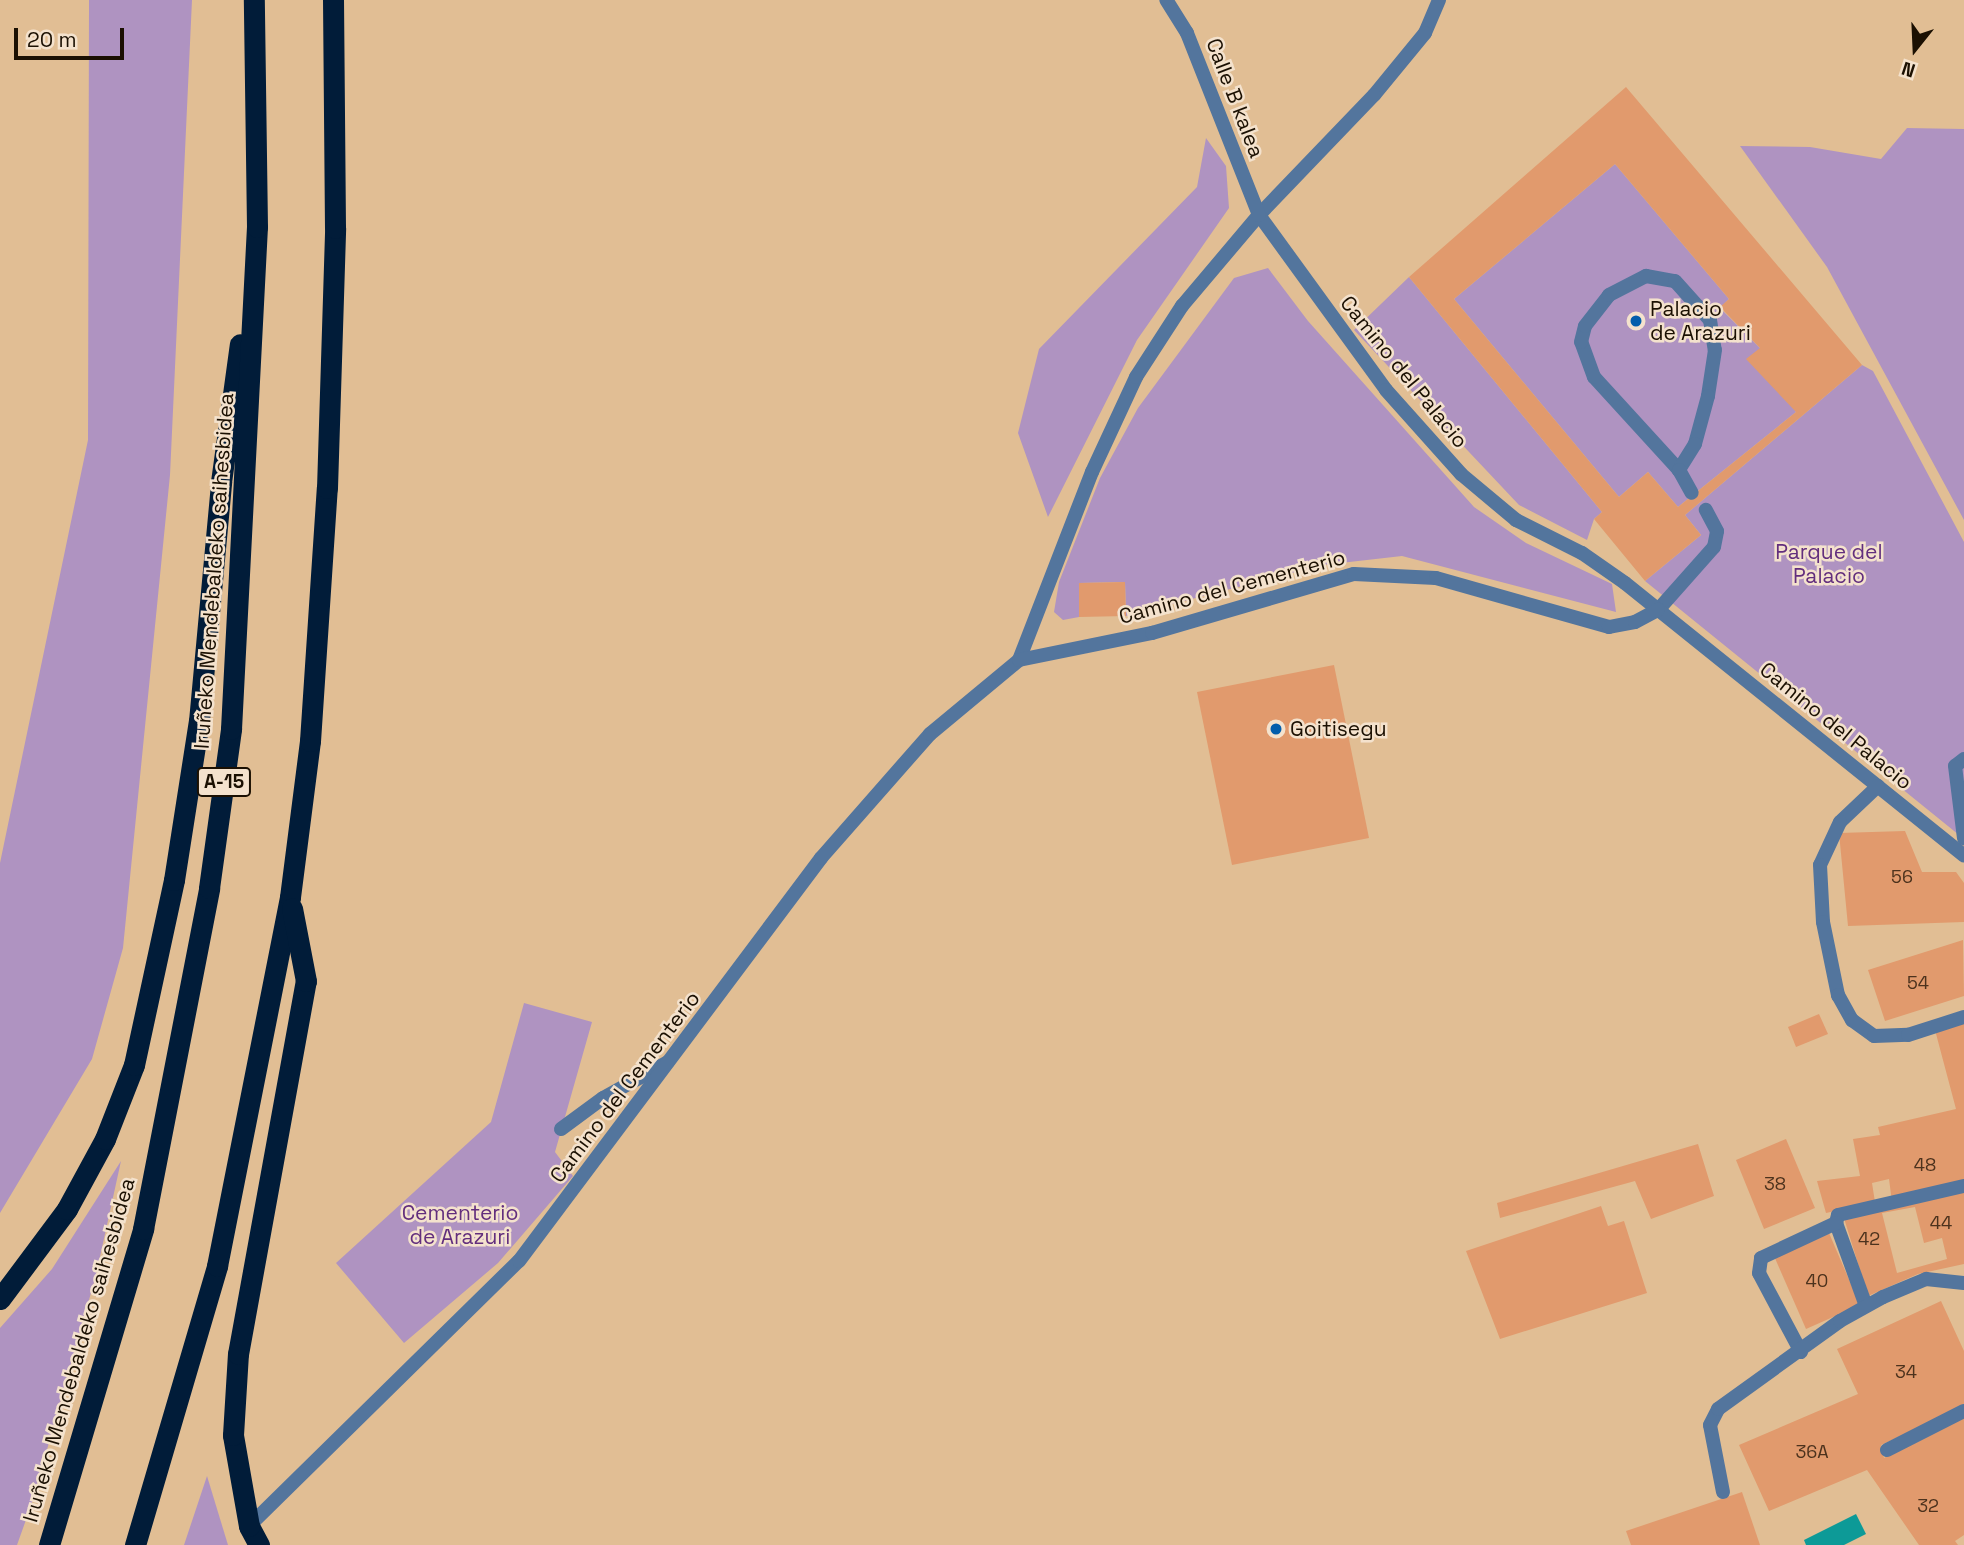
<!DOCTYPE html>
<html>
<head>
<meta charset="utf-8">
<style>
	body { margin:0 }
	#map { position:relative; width:1964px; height:1545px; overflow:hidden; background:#e1be94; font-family:"Space Grotesk",sans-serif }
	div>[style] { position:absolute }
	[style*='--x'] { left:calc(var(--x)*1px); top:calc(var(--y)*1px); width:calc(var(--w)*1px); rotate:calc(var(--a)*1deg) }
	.green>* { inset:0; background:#af93c1 }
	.water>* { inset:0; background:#0d9a97 }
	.building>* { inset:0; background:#e19a6d }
	.lane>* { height:14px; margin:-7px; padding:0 7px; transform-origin:7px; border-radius:7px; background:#53759d }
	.street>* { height:14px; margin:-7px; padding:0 7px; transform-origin:7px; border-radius:7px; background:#53759d }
	.highway>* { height:21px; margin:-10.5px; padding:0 10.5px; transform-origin:10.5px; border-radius:10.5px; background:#011c39 }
	.dots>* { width:19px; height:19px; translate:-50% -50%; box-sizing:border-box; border:4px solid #f4e2cd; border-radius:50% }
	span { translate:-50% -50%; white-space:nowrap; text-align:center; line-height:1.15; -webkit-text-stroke:5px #f4e2cd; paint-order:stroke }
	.number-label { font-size:18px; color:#4c321d }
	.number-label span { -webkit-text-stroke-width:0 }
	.shield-label span { padding:2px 5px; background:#f4e2cd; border:2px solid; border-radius:5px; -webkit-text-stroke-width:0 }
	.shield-label { font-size:19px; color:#1b1002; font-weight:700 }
	.street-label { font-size:21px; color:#1b1002 }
	.poi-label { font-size:21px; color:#1b1002 }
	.left { translate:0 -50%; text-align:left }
	.park-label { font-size:21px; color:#622e7d }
	.north { position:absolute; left:1880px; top:14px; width:70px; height:70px; -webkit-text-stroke:5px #f4e2cd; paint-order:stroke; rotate:198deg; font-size:19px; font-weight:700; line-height:28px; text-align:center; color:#1b1002 }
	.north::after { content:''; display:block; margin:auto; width:24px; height:32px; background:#1b1002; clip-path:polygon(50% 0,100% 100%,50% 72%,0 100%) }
	.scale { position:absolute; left:14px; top:28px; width:110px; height:32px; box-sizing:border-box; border:4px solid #1b1002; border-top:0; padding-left:9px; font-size:21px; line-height:24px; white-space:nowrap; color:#1b1002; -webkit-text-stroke:5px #f4e2cd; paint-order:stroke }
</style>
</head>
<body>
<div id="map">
	<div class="green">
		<i style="clip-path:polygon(89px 0,192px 0,170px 475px,123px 948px,92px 1059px,0 1213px,0 863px,88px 440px)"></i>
		<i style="clip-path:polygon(1907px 128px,1964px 129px,1964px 520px,1827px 267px,1740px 146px,1810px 147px,1881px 159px)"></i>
		<i style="clip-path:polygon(1206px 138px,1226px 166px,1229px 208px,1137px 340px,1048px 517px,1018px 433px,1039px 349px,1197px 187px)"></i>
		<i style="clip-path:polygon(1615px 164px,1729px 299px,1720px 308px,1760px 348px,1796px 412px,1678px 507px,1648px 472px,1619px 497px,1454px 299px)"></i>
		<i style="clip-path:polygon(1268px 268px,1308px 321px,1474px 507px,1526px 543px,1612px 584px,1616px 612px,1402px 556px,1323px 565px,1126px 616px,1125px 582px,1079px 583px,1079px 617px,1063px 620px,1054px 612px,1059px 582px,1100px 478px,1138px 408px,1234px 278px)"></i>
		<i style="clip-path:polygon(1409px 277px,1602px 512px,1594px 519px,1587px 540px,1519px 505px,1354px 330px)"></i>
		<i style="clip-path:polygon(1862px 365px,1873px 371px,1964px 542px,1964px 839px,1645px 581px,1701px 535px,1685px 515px)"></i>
		<i style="clip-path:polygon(524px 1003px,592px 1022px,555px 1152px,573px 1176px,498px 1263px,404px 1343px,336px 1263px,491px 1122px)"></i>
		<i style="clip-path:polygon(121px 1161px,96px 1275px,32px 1503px,17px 1545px,0 1545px,0 1328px,52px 1269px)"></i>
		<i style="clip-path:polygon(207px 1476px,228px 1545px,184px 1545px)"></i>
	</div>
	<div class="water">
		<i style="clip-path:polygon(1856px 1514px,1866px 1534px,1844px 1545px,1806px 1545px,1804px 1540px)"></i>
	</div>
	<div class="building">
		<i style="clip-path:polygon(evenodd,1626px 87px,1862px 365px,1685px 515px,1701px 535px,1645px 581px,1594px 519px,1602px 512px,1409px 277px,1626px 87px,1615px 164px,1729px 299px,1720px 307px,1760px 348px,1746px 359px,1796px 412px,1678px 507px,1648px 472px,1619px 497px,1454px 299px,1615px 164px)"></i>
		<i style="clip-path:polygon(1125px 582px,1126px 616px,1079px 617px,1079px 583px)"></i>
		<i style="clip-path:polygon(1334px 665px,1369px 838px,1232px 865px,1197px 692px)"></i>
		<i style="clip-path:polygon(1905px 831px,1922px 872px,1956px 872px,1964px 883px,1964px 922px,1848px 926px,1839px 833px)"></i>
		<i style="clip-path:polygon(1963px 940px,1964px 996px,1885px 1021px,1868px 970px)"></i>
		<i style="clip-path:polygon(1819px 1014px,1828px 1034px,1796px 1047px,1788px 1027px)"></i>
		<i style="clip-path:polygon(1964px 1022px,1964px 1184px,1892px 1202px,1889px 1179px,1872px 1183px,1875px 1202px,1826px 1213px,1817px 1181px,1860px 1176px,1853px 1139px,1880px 1135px,1878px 1127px,1956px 1109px,1935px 1030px)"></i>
		<i style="clip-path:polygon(1786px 1139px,1815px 1208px,1764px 1229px,1736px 1160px)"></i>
		<i style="clip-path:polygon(1698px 1144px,1714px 1196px,1651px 1219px,1635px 1181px,1500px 1218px,1497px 1203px)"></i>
		<i style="clip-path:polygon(evenodd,1964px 1189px,1964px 1264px,1918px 1274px,1868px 1296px,1843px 1215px,1964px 1189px,1915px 1207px,1924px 1243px,1942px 1238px,1947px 1259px,1897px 1273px,1882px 1213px,1915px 1207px)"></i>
		<i style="clip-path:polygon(1601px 1206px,1608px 1226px,1624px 1221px,1647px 1293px,1500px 1339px,1466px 1251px)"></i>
		<i style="clip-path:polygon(1829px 1233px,1860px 1305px,1806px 1329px,1774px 1256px)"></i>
		<i style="clip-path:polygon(1941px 1301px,1964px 1351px,1964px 1407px,1881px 1445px,1884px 1458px,1964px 1416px,1964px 1535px,1955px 1541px,1958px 1545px,1919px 1545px,1867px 1470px,1769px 1511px,1739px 1445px,1858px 1394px,1837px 1349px)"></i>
		<i style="clip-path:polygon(1742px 1492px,1760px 1545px,1631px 1545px,1626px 1531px)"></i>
	</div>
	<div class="lane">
		<i style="--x:1679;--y:470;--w:126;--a:-132.4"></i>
		<i style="--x:1594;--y:377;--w:37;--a:-110"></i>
		<i style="--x:1581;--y:342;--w:16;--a:-76"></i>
		<i style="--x:1585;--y:326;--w:39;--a:-52"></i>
		<i style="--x:1609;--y:295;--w:42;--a:-27.2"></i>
		<i style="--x:1646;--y:276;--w:29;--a:10"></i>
		<i style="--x:1675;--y:281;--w:52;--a:48.1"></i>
		<i style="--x:1710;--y:320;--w:30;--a:81"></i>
		<i style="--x:1715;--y:350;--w:47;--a:98.7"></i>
		<i style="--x:1708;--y:396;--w:50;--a:105.2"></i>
		<i style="--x:1695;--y:444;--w:31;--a:122"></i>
		<i style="--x:1679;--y:470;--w:26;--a:61"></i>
		<i style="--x:1658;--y:610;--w:84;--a:-48.4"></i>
		<i style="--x:1714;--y:547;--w:16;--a:-79"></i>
		<i style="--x:1717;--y:531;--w:24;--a:-118"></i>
		<i style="--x:561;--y:1129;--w:52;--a:-36.4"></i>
		<i style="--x:603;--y:1098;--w:74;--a:-29"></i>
		<i style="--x:1866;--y:1306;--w:88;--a:-109.9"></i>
		<i style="--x:1836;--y:1223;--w:8;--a:-76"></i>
		<i style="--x:1838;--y:1215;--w:129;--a:-13"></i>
		<i style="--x:1887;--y:1450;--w:86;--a:-26.9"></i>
	</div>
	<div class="street">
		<i style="--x:1439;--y:0;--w:36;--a:113"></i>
		<i style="--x:1425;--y:33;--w:80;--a:129.4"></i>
		<i style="--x:1374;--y:95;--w:166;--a:133.8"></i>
		<i style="--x:1259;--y:215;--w:216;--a:54"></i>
		<i style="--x:1386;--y:390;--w:113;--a:48.2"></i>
		<i style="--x:1461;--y:474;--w:72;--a:39.9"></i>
		<i style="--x:1516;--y:520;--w:74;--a:26.6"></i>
		<i style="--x:1582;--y:553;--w:52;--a:34.9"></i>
		<i style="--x:1625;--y:583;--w:435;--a:38.8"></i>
		<i style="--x:1019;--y:660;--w:202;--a:-68.8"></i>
		<i style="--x:1092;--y:472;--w:105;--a:-65.1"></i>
		<i style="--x:1136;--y:377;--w:85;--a:-57.1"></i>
		<i style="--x:1182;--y:306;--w:119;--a:-49.8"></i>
		<i style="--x:1259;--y:215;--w:196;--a:-111.6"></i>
		<i style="--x:1187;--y:33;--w:39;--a:-122"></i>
		<i style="--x:1964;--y:759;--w:11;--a:142"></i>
		<i style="--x:1955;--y:766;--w:73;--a:82.9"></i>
		<i style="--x:1878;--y:786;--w:52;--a:136.5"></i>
		<i style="--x:1840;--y:822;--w:47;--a:114.9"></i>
		<i style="--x:1820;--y:865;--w:57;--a:87"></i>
		<i style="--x:1823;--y:922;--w:75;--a:78.4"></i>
		<i style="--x:1838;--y:995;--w:29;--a:61"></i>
		<i style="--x:1852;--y:1020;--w:27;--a:36"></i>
		<i style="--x:1874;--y:1036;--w:34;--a:-2"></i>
		<i style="--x:1908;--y:1035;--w:59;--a:-17.8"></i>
		<i style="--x:1801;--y:1352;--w:89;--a:-118"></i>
		<i style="--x:1759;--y:1273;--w:15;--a:-82"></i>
		<i style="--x:1761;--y:1258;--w:83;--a:-25"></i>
		<i style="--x:1723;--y:1492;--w:68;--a:-101"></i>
		<i style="--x:1710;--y:1425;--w:18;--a:-63"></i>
		<i style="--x:1718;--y:1409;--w:150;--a:-35.8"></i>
		<i style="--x:1840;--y:1321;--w:49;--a:-29.2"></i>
		<i style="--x:1883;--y:1297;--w:47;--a:-22.7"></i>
		<i style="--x:1926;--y:1279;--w:38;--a:6"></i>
		<i style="--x:249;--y:1526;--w:378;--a:-44.5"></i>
		<i style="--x:519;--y:1261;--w:504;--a:-53.15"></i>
		<i style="--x:821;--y:858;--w:165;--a:-48.7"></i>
		<i style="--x:930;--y:734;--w:116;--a:-39.7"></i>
		<i style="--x:1019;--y:660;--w:136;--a:-11.5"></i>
		<i style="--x:1152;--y:633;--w:210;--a:-16.3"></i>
		<i style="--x:1354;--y:574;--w:82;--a:2.8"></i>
		<i style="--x:1436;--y:578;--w:180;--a:15.8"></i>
		<i style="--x:1609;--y:627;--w:26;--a:-11"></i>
		<i style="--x:1635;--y:622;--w:26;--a:-28"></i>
	</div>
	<div class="highway">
		<i style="--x:0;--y:1299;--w:112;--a:-53.3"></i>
		<i style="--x:67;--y:1209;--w:80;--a:-61.5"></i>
		<i style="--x:105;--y:1139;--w:79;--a:-68.6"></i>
		<i style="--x:134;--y:1065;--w:189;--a:-77.8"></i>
		<i style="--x:174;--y:880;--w:161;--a:-81.1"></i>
		<i style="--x:199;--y:721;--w:240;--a:-84.7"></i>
		<i style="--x:221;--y:482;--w:139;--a:-82.2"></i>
		<i style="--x:49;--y:1545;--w:330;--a:-73.4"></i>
		<i style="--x:143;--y:1229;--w:347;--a:-79"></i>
		<i style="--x:209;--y:888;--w:161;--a:-82.1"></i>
		<i style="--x:231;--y:729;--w:503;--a:-87.04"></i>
		<i style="--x:257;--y:227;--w:227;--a:-90.8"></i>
		<i style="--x:135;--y:1545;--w:291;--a:-73.6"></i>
		<i style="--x:217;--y:1266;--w:376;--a:-78.8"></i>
		<i style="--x:290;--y:897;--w:157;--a:-82.7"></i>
		<i style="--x:310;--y:741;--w:254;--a:-86.2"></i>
		<i style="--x:327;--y:488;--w:260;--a:-88.2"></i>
		<i style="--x:335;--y:228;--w:228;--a:-90.5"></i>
		<i style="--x:259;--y:1545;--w:21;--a:-118"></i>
		<i style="--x:249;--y:1526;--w:92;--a:-100"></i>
		<i style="--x:233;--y:1435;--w:81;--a:-86.5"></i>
		<i style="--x:238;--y:1354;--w:379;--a:-79.7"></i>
		<i style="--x:306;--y:981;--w:74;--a:-100.9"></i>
	</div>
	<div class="dots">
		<i style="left:1636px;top:321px;background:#035eac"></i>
		<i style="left:1276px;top:729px;background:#035eac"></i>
	</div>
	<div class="number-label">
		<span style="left:1902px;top:877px">56</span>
		<span style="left:1918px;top:983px">54</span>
		<span style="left:1925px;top:1165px">48</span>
		<span style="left:1775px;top:1184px">38</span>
		<span style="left:1941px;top:1223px">44</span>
		<span style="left:1869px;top:1239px">42</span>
		<span style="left:1817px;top:1281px">40</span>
		<span style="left:1906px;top:1372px">34</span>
		<span style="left:1812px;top:1452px">36A</span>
		<span style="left:1928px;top:1506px">32</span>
	</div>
	<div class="shield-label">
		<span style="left:224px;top:782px">A-15</span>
	</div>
	<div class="street-label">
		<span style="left:1235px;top:98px;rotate:69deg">Calle B kalea</span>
		<span style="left:1404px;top:372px;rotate:51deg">Camino del Palacio</span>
		<span style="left:214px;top:571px;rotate:-86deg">Iruñeko Mendebaldeko saihesbidea</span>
		<span style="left:1232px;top:587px;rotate:-15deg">Camino del Cementerio</span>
		<span style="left:1836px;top:726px;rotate:39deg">Camino del Palacio</span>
		<span style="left:625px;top:1087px;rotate:-53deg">Camino del Cementerio</span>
		<span style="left:79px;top:1350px;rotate:-74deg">Iruñeko Mendebaldeko saihesbidea</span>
	</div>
	<div class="poi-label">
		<span class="left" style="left:1650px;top:321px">Palacio<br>de Arazuri</span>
		<span class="left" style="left:1290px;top:729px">Goitisegu</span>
	</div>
	<div class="park-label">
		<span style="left:1829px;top:564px">Parque del<br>Palacio</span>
		<span style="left:460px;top:1225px">Cementerio<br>de Arazuri</span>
	</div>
	<div class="north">N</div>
	<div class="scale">20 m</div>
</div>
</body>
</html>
